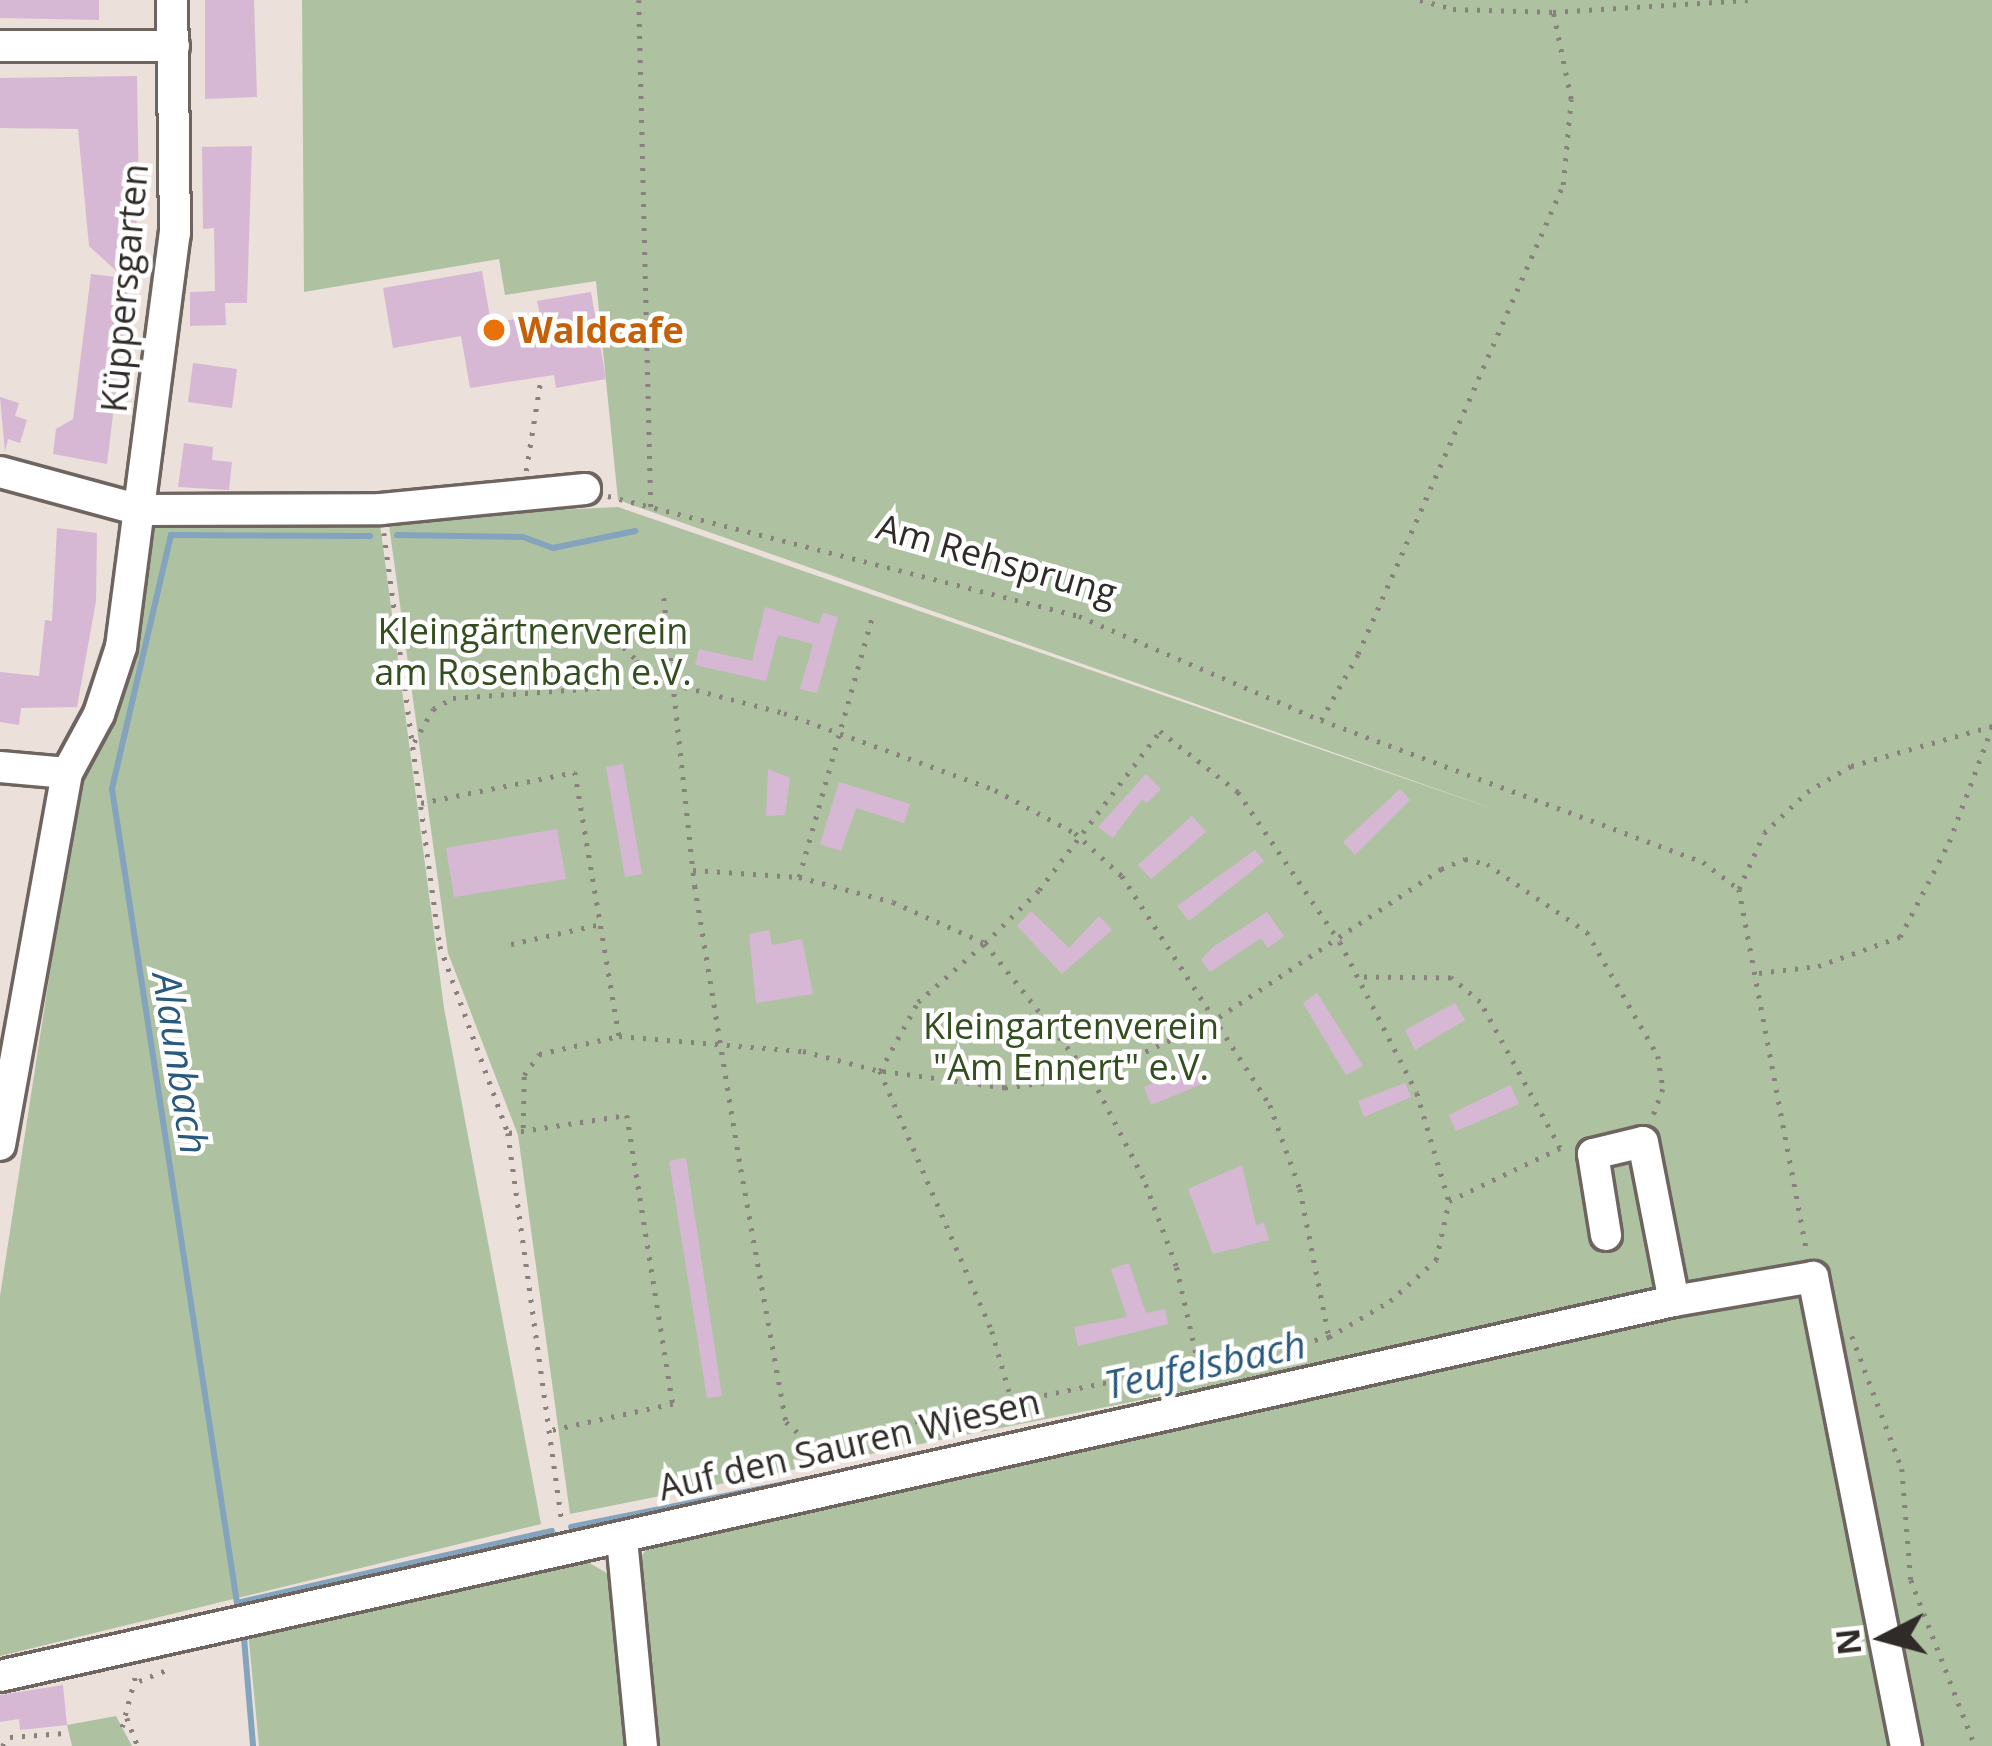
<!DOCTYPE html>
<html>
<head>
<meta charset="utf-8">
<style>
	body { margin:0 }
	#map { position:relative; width:1992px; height:1746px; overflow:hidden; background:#ebe0da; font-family:"Open Sans",sans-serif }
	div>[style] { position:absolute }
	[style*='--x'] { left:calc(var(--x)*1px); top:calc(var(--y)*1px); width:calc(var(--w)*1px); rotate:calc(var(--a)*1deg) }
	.green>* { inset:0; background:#aec2a2 }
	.stream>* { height:6px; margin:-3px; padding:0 3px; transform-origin:3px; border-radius:3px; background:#84a3bd }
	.building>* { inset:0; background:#d7b8d4 }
	.path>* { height:4.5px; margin-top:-2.25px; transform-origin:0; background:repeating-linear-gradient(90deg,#89817d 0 3px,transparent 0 12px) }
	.roads { filter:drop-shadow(3px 0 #6f6560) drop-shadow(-3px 0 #6f6560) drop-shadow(0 3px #6f6560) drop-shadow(0 -3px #6f6560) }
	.minor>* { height:30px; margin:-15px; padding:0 15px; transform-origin:15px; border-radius:15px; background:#fff }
	.dots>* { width:33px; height:33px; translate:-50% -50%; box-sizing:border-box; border:6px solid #fff; border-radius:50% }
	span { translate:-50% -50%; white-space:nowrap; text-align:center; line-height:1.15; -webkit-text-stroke:9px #fff; paint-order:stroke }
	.street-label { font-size:36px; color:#2f2b28 }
	.food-label { font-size:36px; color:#c56008; font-weight:700 }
	.left { translate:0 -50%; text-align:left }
	.park-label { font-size:36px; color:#344f1f }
	.water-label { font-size:39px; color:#28597e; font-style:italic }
	.north { position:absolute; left:1824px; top:1578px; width:120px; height:120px; -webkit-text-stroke:9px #fff; paint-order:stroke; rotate:264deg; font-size:33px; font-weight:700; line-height:48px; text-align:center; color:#2f2b28 }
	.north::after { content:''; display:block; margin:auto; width:42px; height:54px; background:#2f2b28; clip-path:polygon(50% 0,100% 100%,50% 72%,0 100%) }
</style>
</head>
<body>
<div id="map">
	<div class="green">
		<i style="clip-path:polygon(302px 0,1992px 0,1992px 1746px,1913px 1746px,1815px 1275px,1711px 1286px,570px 1514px,518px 1135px,448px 953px,388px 518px,618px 507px,1502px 812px,618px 500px,596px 281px,505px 295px,499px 259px,304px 292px)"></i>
		<i style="clip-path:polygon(377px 501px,444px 1008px,541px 1524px,0 1656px,0 1296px,76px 803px,132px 650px,154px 520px)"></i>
		<i style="clip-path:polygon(1810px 1280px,1902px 1746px,660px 1746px,641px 1557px,651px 1542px)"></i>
		<i style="clip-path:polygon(584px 1560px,607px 1573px,613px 1601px,628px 1746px,259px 1746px,248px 1631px)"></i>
		<i style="clip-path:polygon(116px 1716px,132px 1746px,72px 1746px,67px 1725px)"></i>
	</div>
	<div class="stream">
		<i style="--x:397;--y:535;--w:126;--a:0.9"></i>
		<i style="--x:523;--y:537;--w:32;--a:20"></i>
		<i style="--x:553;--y:548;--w:84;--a:-11.7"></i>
		<i style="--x:370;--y:536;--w:199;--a:-179.7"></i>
		<i style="--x:171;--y:535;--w:261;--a:103.1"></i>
		<i style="--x:112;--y:789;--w:824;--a:81.27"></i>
		<i style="--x:237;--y:1603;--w:323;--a:-12.9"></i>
		<i style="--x:571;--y:1527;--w:247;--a:-11.4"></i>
		<i style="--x:244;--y:1638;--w:108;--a:85.2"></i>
	</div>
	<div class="building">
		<i style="clip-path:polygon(0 0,99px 0,99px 20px,0 18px)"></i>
		<i style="clip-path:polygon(205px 0,254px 0,257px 97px,205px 99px)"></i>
		<i style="clip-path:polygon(137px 76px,139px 202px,107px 464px,53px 454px,56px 429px,73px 419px,91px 274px,124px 278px,89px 246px,78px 129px,0 128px,0 78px)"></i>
		<i style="clip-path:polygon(252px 146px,247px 303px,225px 303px,226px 325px,190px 326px,190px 292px,215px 291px,214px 228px,203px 229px,202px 147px)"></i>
		<i style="clip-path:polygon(482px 271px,491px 323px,540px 315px,537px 301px,591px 292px,606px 379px,556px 388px,554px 375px,470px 388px,461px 336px,393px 348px,383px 288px)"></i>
		<i style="clip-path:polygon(193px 363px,237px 369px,232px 408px,188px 402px)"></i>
		<i style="clip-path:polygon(0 397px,19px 403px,15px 416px,27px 420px,20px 443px,8px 439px,5px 452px)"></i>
		<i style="clip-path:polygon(184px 443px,213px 447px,212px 460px,232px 462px,229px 490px,178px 487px)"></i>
		<i style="clip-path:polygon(57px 528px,97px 533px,96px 601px,77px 707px,21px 708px,19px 725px,0 722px,0 672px,39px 676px,45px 620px,52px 621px)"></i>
		<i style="clip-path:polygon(765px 607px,819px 624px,823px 613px,838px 617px,817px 693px,800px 689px,813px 644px,778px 635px,766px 681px,695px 665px,699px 649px,752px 661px)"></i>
		<i style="clip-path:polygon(623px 764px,642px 874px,625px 877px,606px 767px)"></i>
		<i style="clip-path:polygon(768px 769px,790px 778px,785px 815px,766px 816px)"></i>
		<i style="clip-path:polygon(1146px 774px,1161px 789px,1147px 803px,1142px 799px,1113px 838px,1098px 827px)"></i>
		<i style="clip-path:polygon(839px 782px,910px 804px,904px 823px,856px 808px,841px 851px,820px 844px)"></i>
		<i style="clip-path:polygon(1400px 789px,1410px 800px,1355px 855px,1343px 842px)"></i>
		<i style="clip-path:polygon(1192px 816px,1206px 832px,1151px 879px,1138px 865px)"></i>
		<i style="clip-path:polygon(557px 829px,566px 879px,454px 897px,446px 848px)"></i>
		<i style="clip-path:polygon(1255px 850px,1264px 861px,1189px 921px,1177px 906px)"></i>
		<i style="clip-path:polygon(1031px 911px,1069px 948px,1099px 916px,1112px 930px,1062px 974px,1017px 926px)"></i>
		<i style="clip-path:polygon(1267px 912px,1284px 936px,1268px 948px,1261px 938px,1210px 972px,1201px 960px,1213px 947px)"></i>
		<i style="clip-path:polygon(769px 930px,772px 945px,802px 939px,813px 994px,756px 1003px,749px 934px)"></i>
		<i style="clip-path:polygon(1317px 993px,1363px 1066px,1346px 1075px,1303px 1003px)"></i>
		<i style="clip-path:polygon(1455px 1003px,1465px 1020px,1415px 1050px,1405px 1030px)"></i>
		<i style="clip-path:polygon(1194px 1066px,1202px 1084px,1151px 1105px,1144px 1087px)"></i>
		<i style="clip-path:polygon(1405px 1083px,1411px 1097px,1364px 1117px,1358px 1101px)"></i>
		<i style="clip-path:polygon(1510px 1085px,1519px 1104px,1456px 1131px,1449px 1115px)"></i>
		<i style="clip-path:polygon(686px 1158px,722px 1396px,707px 1398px,669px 1161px)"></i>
		<i style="clip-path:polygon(1242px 1165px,1256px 1225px,1264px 1223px,1269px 1240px,1213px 1254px,1188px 1189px)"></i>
		<i style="clip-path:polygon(1129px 1263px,1146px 1313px,1165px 1309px,1168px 1324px,1078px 1346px,1074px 1327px,1127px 1317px,1111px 1269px)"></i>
		<i style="clip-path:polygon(63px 1685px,67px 1725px,20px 1730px,19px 1719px,0 1722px,0 1695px)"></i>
	</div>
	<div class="path">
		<i style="--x:639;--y:0;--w:509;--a:88.65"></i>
		<i style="--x:1420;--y:0;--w:34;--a:15"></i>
		<i style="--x:1453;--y:9;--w:100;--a:1.7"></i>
		<i style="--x:1553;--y:12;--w:195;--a:-3.5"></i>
		<i style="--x:526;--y:471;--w:95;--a:-80.9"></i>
		<i style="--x:608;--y:496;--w:486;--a:14.3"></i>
		<i style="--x:1079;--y:616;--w:263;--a:23.3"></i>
		<i style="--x:1321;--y:720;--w:408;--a:20.4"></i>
		<i style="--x:1703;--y:862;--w:45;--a:36.9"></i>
		<i style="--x:1739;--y:889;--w:370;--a:79.4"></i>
		<i style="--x:384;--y:533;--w:417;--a:82.3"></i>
		<i style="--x:440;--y:946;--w:199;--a:70"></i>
		<i style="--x:508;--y:1133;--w:393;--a:82.1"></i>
		<i style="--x:664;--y:598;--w:290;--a:83.9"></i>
		<i style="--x:695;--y:886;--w:287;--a:80.8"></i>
		<i style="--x:741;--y:1169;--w:257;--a:79.9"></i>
		<i style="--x:786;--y:1422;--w:31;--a:42"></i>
		<i style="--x:809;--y:1443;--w:531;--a:-11.52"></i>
		<i style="--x:1329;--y:1337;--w:71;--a:-30.5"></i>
		<i style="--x:1390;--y:1301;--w:62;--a:-41.7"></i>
		<i style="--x:1436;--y:1260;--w:60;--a:-77.6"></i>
		<i style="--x:590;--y:634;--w:25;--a:11"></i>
		<i style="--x:615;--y:639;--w:30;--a:44"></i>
		<i style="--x:637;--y:660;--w:26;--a:77"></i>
		<i style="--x:643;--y:685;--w:30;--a:-2"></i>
		<i style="--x:673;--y:684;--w:115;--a:14.6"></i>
		<i style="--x:784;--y:713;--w:225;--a:20"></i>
		<i style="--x:995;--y:790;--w:91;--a:28.3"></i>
		<i style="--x:1075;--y:833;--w:64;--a:42.5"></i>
		<i style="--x:1122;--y:876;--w:273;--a:57.1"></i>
		<i style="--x:1270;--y:1105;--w:89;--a:70.3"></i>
		<i style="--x:1300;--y:1189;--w:151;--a:78.9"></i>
		<i style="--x:1321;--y:720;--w:76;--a:-60.7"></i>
		<i style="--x:1358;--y:654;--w:512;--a:-66.39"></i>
		<i style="--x:1563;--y:185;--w:86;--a:-84.7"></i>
		<i style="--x:1571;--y:99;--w:89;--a:-101.7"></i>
		<i style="--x:414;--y:742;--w:38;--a:-60"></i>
		<i style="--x:433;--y:709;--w:23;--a:-29"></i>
		<i style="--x:453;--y:698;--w:190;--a:-3.9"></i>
		<i style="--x:421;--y:803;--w:157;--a:-11.4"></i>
		<i style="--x:575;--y:772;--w:268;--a:80.5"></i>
		<i style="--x:693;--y:870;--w:106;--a:3.8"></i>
		<i style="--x:799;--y:877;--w:97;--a:14.9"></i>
		<i style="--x:893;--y:902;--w:101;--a:24"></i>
		<i style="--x:985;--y:943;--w:76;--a:-44.5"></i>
		<i style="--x:1039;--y:890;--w:200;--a:-52.7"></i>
		<i style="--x:1160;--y:731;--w:99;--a:38"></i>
		<i style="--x:1238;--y:792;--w:181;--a:55.8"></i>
		<i style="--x:1340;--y:942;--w:169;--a:63"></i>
		<i style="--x:1417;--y:1093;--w:113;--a:73.5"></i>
		<i style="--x:1449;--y:1201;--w:123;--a:-25.5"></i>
		<i style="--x:1560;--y:1148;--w:166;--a:-118.7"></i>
		<i style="--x:1480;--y:1002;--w:38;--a:-140"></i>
		<i style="--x:1451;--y:978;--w:91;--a:-179.4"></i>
		<i style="--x:799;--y:877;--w:273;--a:-74.3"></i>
		<i style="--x:1739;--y:889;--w:61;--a:-65.9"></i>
		<i style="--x:1764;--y:833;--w:59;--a:-43.6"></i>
		<i style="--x:1807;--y:792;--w:51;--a:-30.6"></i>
		<i style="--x:1851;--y:766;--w:147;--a:-15.8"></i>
		<i style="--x:511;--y:944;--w:92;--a:-12.5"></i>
		<i style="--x:1759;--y:973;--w:59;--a:-6.8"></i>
		<i style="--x:1818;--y:966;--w:87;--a:-19.5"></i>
		<i style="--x:1900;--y:937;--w:107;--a:-62.7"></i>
		<i style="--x:1949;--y:842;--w:123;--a:-69.5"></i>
		<i style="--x:523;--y:1128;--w:53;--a:-88.9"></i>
		<i style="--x:524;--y:1075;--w:26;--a:-54"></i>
		<i style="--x:539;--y:1054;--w:82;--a:-12.7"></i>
		<i style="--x:619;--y:1036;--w:185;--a:4.7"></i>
		<i style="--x:803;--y:1051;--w:80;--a:14.6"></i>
		<i style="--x:880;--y:1071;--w:283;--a:66.7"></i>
		<i style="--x:992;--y:1331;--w:77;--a:74.2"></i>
		<i style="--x:509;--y:1133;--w:119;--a:-8.7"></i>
		<i style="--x:627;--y:1115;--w:293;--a:81"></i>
		<i style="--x:673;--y:1404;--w:127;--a:167.7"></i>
		<i style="--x:1852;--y:1336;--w:142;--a:69.4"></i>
		<i style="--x:1902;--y:1469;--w:111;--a:85.4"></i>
		<i style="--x:1911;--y:1580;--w:178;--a:68.9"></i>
		<i style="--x:1198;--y:1364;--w:100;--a:-102.7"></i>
		<i style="--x:1176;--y:1266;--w:94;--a:-110.6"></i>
		<i style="--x:1143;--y:1178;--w:114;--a:-117.2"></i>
		<i style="--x:1091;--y:1077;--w:87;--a:172.7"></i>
		<i style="--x:1005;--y:1088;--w:126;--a:-172.3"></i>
		<i style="--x:880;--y:1071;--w:79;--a:-61.2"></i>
		<i style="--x:918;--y:1002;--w:89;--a:-41.4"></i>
		<i style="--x:985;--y:943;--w:171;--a:51.7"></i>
		<i style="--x:1091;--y:1077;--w:141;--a:-25.1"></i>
		<i style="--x:1219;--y:1017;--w:267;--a:-33.7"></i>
		<i style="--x:1441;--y:869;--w:26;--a:-23"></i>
		<i style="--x:1465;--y:859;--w:23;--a:13"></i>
		<i style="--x:1487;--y:864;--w:121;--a:34.2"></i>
		<i style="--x:1587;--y:932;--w:143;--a:60.2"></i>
		<i style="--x:1658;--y:1056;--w:33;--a:81"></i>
		<i style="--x:1663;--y:1089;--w:29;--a:110"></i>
		<i style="--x:823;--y:1441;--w:25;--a:78"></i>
		<i style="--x:139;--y:1681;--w:35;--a:-22"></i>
		<i style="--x:127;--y:1718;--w:30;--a:69"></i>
		<i style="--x:122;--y:1727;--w:59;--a:-75.3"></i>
		<i style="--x:2;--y:1746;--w:12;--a:-48"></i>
		<i style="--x:10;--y:1737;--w:55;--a:-4.2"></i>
	</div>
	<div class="roads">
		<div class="minor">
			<i style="--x:0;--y:46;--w:174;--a:0"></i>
			<i style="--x:0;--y:472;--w:145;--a:15.2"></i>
			<i style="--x:140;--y:510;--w:241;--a:-0.2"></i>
			<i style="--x:381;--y:509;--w:205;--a:-5.6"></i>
			<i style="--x:0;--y:767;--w:67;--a:5.1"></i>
			<i style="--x:0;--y:1145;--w:378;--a:-79.8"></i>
			<i style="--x:67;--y:773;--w:67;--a:-61.5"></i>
			<i style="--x:99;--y:714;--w:71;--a:-71.8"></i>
			<i style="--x:121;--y:647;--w:417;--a:-82.6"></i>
			<i style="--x:175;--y:234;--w:234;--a:-90.7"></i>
			<i style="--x:1606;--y:1235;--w:82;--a:-99.1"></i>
			<i style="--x:1593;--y:1154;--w:51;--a:-13.5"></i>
			<i style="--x:1643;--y:1142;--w:162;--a:79"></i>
			<i style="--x:622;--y:1539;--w:208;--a:84.5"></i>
			<i style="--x:0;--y:1676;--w:1715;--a:-12.63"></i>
			<i style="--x:1674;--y:1301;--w:141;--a:-9.8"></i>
			<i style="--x:1813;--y:1277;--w:478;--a:78.8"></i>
		</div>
	</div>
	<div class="dots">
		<i style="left:494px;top:330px;background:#e8710a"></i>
	</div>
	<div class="street-label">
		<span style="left:124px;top:288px;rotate:-85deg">Küppersgarten</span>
		<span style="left:997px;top:559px;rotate:16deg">Am Rehsprung</span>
		<span style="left:849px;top:1444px;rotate:-13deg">Auf den Sauren Wiesen</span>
	</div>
	<div class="food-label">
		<span class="left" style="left:518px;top:330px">Waldcafe</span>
	</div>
	<div class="park-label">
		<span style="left:533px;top:651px">Kleingärtnerverein<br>am Rosenbach e.V.</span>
		<span style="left:1071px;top:1046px">Kleingartenverein<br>"Am Ennert" e.V.</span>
	</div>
	<div class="water-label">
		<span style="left:181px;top:1063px;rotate:81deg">Alaunbach</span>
		<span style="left:1205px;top:1364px;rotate:-12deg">Teufelsbach</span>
	</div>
	<div class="north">N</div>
</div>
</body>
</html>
